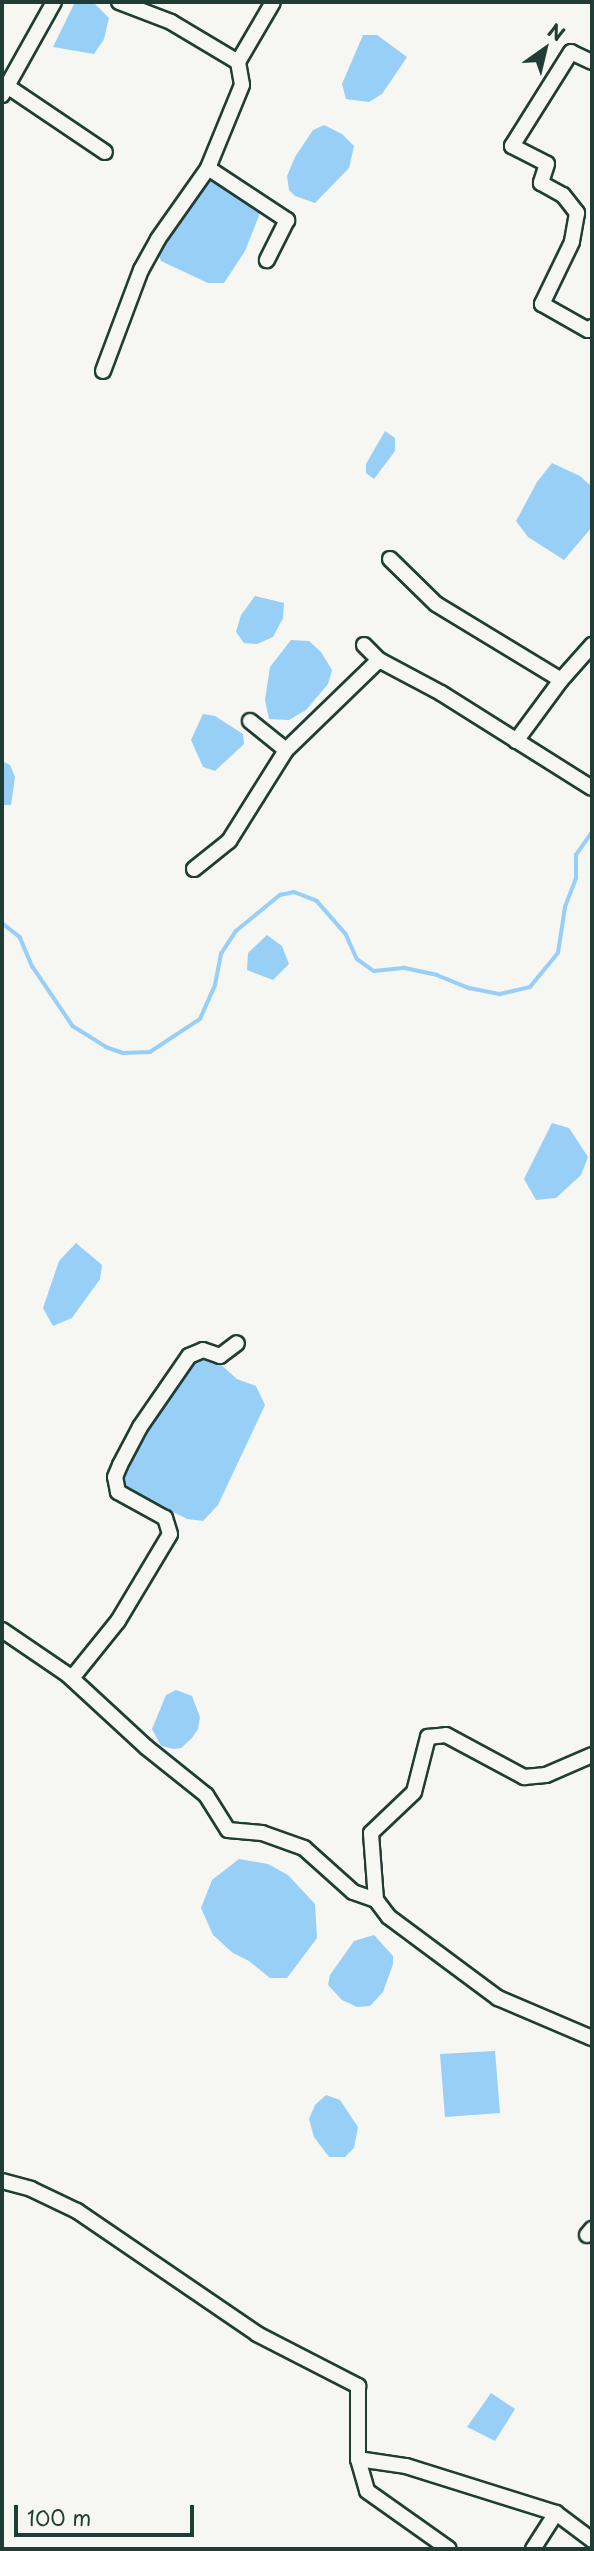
<!DOCTYPE html>
<html>
<head>
<meta charset="utf-8">
<style>
	body { margin:0 }
	#map { position:relative; width:594px; height:2551px; overflow:hidden; background:#f6f6f2; font-family:"Playpen Sans",sans-serif }
	div>[style] { position:absolute }
	[style*='--x'] { left:calc(var(--x)*1px); top:calc(var(--y)*1px); width:calc(var(--w)*1px); rotate:calc(var(--a)*1deg) }
	.water>* { inset:0; background:#98cff7 }
	.stream>* { height:3.5px; margin:-1.75px; padding:0 1.75px; transform-origin:1.75px; border-radius:1.75px; background:#98cff7 }
	.roads { filter:drop-shadow(2px 0 #1f3d34) drop-shadow(-2px 0 #1f3d34) drop-shadow(0 2px #1f3d34) drop-shadow(0 -2px #1f3d34) }
	.minor>* { height:14px; margin:-7px; padding:0 7px; transform-origin:7px; border-radius:7px; background:#f6f6f2 }
	span { translate:-50% -50%; white-space:nowrap; text-align:center; line-height:1.15; -webkit-text-stroke:5px #f6f6f2; paint-order:stroke }
	.frame { position:absolute; inset:0; border:4px solid #1f3d34; pointer-events:none }
	.north { position:absolute; left:510px; top:14px; width:70px; height:70px; -webkit-text-stroke:5px #f6f6f2; paint-order:stroke; rotate:34deg; font-size:19px; font-weight:700; line-height:28px; text-align:center; color:#1f3d34 }
	.north::after { content:''; display:block; margin:auto; width:24px; height:32px; background:#1f3d34; clip-path:polygon(50% 0,100% 100%,50% 72%,0 100%) }
	.scale { position:absolute; left:14px; top:2505px; width:180px; height:32px; box-sizing:border-box; border:4px solid #1f3d34; border-top:0; padding-left:9px; font-size:21px; line-height:24px; white-space:nowrap; color:#1f3d34; -webkit-text-stroke:5px #f6f6f2; paint-order:stroke }
</style>
</head>
<body>
<div id="map">
	<div class="water">
		<i style="clip-path:polygon(75px 2px,94px 3px,109px 18px,104px 39px,94px 54px,53px 47px)"></i>
		<i style="clip-path:polygon(363px 35px,377px 35px,407px 57px,382px 94px,369px 102px,346px 99px,342px 84px)"></i>
		<i style="clip-path:polygon(324px 125px,342px 134px,354px 146px,349px 168px,315px 203px,295px 196px,289px 190px,287px 176px,295px 157px,313px 130px)"></i>
		<i style="clip-path:polygon(206px 179px,216px 180px,260px 213px,245px 251px,224px 283px,208px 283px,161px 261px,158px 253px,196px 187px)"></i>
		<i style="clip-path:polygon(385px 431px,395px 438px,395px 451px,374px 479px,366px 473px,366px 464px)"></i>
		<i style="clip-path:polygon(552px 463px,580px 476px,592px 487px,592px 527px,564px 560px,528px 537px,516px 521px,537px 482px)"></i>
		<i style="clip-path:polygon(255px 596px,284px 603px,283px 618px,273px 637px,257px 644px,244px 643px,236px 632px,241px 615px)"></i>
		<i style="clip-path:polygon(291px 640px,309px 641px,321px 652px,332px 670px,328px 684px,306px 710px,289px 720px,269px 719px,265px 700px,270px 667px)"></i>
		<i style="clip-path:polygon(203px 714px,215px 716px,243px 734px,244px 744px,215px 771px,203px 767px,191px 740px)"></i>
		<i style="clip-path:polygon(2px 761px,10px 765px,15px 777px,11px 805px,2px 805px)"></i>
		<i style="clip-path:polygon(267px 935px,282px 946px,289px 964px,273px 980px,247px 970px,248px 953px)"></i>
		<i style="clip-path:polygon(552px 1123px,569px 1128px,588px 1157px,581px 1175px,556px 1198px,536px 1200px,524px 1179px)"></i>
		<i style="clip-path:polygon(76px 1243px,102px 1265px,100px 1279px,72px 1318px,53px 1326px,43px 1308px,59px 1261px)"></i>
		<i style="clip-path:polygon(194px 1358px,217px 1361px,237px 1379px,256px 1386px,265px 1405px,218px 1505px,203px 1521px,187px 1519px,131px 1491px,119px 1479px,181px 1373px)"></i>
		<i style="clip-path:polygon(176px 1690px,192px 1696px,200px 1717px,198px 1729px,192px 1738px,181px 1748px,174px 1749px,161px 1746px,152px 1729px,166px 1695px)"></i>
		<i style="clip-path:polygon(239px 1859px,268px 1864px,288px 1875px,315px 1904px,317px 1938px,287px 1978px,270px 1978px,249px 1961px,233px 1953px,213px 1935px,201px 1908px,212px 1880px)"></i>
		<i style="clip-path:polygon(374px 1935px,393px 1956px,393px 1964px,383px 1992px,370px 2006px,357px 2007px,342px 2000px,328px 1985px,330px 1975px,354px 1941px)"></i>
		<i style="clip-path:polygon(495px 2051px,500px 2113px,445px 2117px,440px 2054px)"></i>
		<i style="clip-path:polygon(326px 2095px,340px 2100px,358px 2127px,354px 2148px,345px 2157px,329px 2157px,314px 2137px,309px 2119px,315px 2105px)"></i>
		<i style="clip-path:polygon(491px 2393px,515px 2409px,495px 2441px,467px 2427px)"></i>
	</div>
	<div class="stream">
		<i style="--x:2;--y:923;--w:23;--a:38"></i>
		<i style="--x:20;--y:937;--w:33;--a:67"></i>
		<i style="--x:33;--y:967;--w:71;--a:55.9"></i>
		<i style="--x:73;--y:1026;--w:39;--a:32"></i>
		<i style="--x:106;--y:1047;--w:18;--a:19"></i>
		<i style="--x:123;--y:1053;--w:27;--a:-2"></i>
		<i style="--x:150;--y:1052;--w:60;--a:-33.4"></i>
		<i style="--x:200;--y:1019;--w:37;--a:-66"></i>
		<i style="--x:215;--y:985;--w:32;--a:-79"></i>
		<i style="--x:221;--y:954;--w:27;--a:-57"></i>
		<i style="--x:236;--y:931;--w:57;--a:-39.3"></i>
		<i style="--x:280;--y:895;--w:14;--a:-12"></i>
		<i style="--x:294;--y:892;--w:25;--a:21"></i>
		<i style="--x:317;--y:901;--w:44;--a:48.7"></i>
		<i style="--x:346;--y:934;--w:27;--a:66"></i>
		<i style="--x:357;--y:959;--w:21;--a:35"></i>
		<i style="--x:374;--y:971;--w:31;--a:-6"></i>
		<i style="--x:405;--y:968;--w:33;--a:12"></i>
		<i style="--x:437;--y:975;--w:35;--a:22"></i>
		<i style="--x:469;--y:988;--w:32;--a:11"></i>
		<i style="--x:500;--y:994;--w:31;--a:-13"></i>
		<i style="--x:530;--y:987;--w:44;--a:-50.5"></i>
		<i style="--x:558;--y:953;--w:47;--a:-81.3"></i>
		<i style="--x:565;--y:907;--w:31;--a:-69"></i>
		<i style="--x:576;--y:878;--w:23;--a:-90"></i>
		<i style="--x:576;--y:855;--w:28;--a:-55"></i>
	</div>
	<div class="roads">
		<div class="minor">
			<i style="--x:119;--y:2;--w:56;--a:21"></i>
			<i style="--x:171;--y:22;--w:78;--a:30.8"></i>
			<i style="--x:238;--y:62;--w:69;--a:-59.7"></i>
			<i style="--x:238;--y:62;--w:23;--a:80"></i>
			<i style="--x:242;--y:85;--w:90;--a:112.3"></i>
			<i style="--x:208;--y:168;--w:95;--a:33.4"></i>
			<i style="--x:287;--y:220;--w:45;--a:116.6"></i>
			<i style="--x:592;--y:62;--w:23;--a:-155"></i>
			<i style="--x:571;--y:52;--w:111;--a:122.1"></i>
			<i style="--x:512;--y:146;--w:39;--a:27"></i>
			<i style="--x:547;--y:164;--w:20;--a:108"></i>
			<i style="--x:541;--y:183;--w:25;--a:29"></i>
			<i style="--x:563;--y:195;--w:23;--a:52"></i>
			<i style="--x:577;--y:213;--w:29;--a:100"></i>
			<i style="--x:572;--y:242;--w:69;--a:115.8"></i>
			<i style="--x:542;--y:304;--w:53;--a:29.5"></i>
			<i style="--x:588;--y:330;--w:5;--a:-37"></i>
			<i style="--x:7;--y:86;--w:118;--a:34"></i>
			<i style="--x:2;--y:95;--w:107;--a:-60.8"></i>
			<i style="--x:103;--y:371;--w:108;--a:-69.4"></i>
			<i style="--x:141;--y:270;--w:35;--a:-61"></i>
			<i style="--x:158;--y:239;--w:87;--a:-54.8"></i>
			<i style="--x:390;--y:559;--w:64;--a:44.4"></i>
			<i style="--x:436;--y:604;--w:146;--a:31.3"></i>
			<i style="--x:364;--y:645;--w:21;--a:45"></i>
			<i style="--x:379;--y:660;--w:70;--a:28"></i>
			<i style="--x:441;--y:693;--w:178;--a:32.2"></i>
			<i style="--x:250;--y:721;--w:46;--a:38.9"></i>
			<i style="--x:516;--y:741;--w:76;--a:-53.6"></i>
			<i style="--x:561;--y:680;--w:47;--a:-48.5"></i>
			<i style="--x:194;--y:869;--w:45;--a:-38.7"></i>
			<i style="--x:229;--y:841;--w:107;--a:-57.9"></i>
			<i style="--x:286;--y:750;--w:129;--a:-44.1"></i>
			<i style="--x:2;--y:1630;--w:80;--a:34.3"></i>
			<i style="--x:68;--y:1675;--w:106;--a:42.7"></i>
			<i style="--x:146;--y:1747;--w:77;--a:38.7"></i>
			<i style="--x:206;--y:1795;--w:41;--a:57.8"></i>
			<i style="--x:228;--y:1830;--w:34;--a:5"></i>
			<i style="--x:262;--y:1833;--w:45;--a:19.7"></i>
			<i style="--x:304;--y:1848;--w:66;--a:41.9"></i>
			<i style="--x:353;--y:1892;--w:24;--a:19"></i>
			<i style="--x:376;--y:1900;--w:67;--a:-94.3"></i>
			<i style="--x:371;--y:1833;--w:59;--a:-43.6"></i>
			<i style="--x:414;--y:1792;--w:57;--a:-75.7"></i>
			<i style="--x:428;--y:1737;--w:18;--a:-6"></i>
			<i style="--x:446;--y:1735;--w:89;--a:28.3"></i>
			<i style="--x:524;--y:1777;--w:22;--a:-5"></i>
			<i style="--x:546;--y:1775;--w:50;--a:-23.5"></i>
			<i style="--x:72;--y:1678;--w:73;--a:-51.1"></i>
			<i style="--x:118;--y:1621;--w:101;--a:-59.1"></i>
			<i style="--x:170;--y:1534;--w:17;--a:-107"></i>
			<i style="--x:165;--y:1518;--w:54;--a:-151"></i>
			<i style="--x:118;--y:1492;--w:15;--a:-101"></i>
			<i style="--x:115;--y:1477;--w:13;--a:-67"></i>
			<i style="--x:120;--y:1465;--w:43;--a:-62.2"></i>
			<i style="--x:140;--y:1427;--w:86;--a:-55.4"></i>
			<i style="--x:189;--y:1356;--w:15;--a:-23"></i>
			<i style="--x:203;--y:1350;--w:18;--a:19"></i>
			<i style="--x:220;--y:1356;--w:21;--a:-37"></i>
			<i style="--x:376;--y:1900;--w:21;--a:53"></i>
			<i style="--x:389;--y:1917;--w:136;--a:36.6"></i>
			<i style="--x:498;--y:1998;--w:102;--a:23.1"></i>
			<i style="--x:2;--y:2181;--w:30;--a:15"></i>
			<i style="--x:31;--y:2189;--w:51;--a:25.6"></i>
			<i style="--x:77;--y:2211;--w:218;--a:34.3"></i>
			<i style="--x:257;--y:2334;--w:114;--a:27.2"></i>
			<i style="--x:358;--y:2386;--w:73;--a:90"></i>
			<i style="--x:358;--y:2459;--w:49;--a:8.3"></i>
			<i style="--x:406;--y:2466;--w:157;--a:17.4"></i>
			<i style="--x:556;--y:2513;--w:45;--a:36.9"></i>
			<i style="--x:587;--y:2235;--w:8;--a:-50"></i>
			<i style="--x:358;--y:2459;--w:33;--a:74"></i>
			<i style="--x:367;--y:2491;--w:100;--a:35.3"></i>
			<i style="--x:533;--y:2549;--w:43;--a:-57.4"></i>
		</div>
	</div>
	<div class="frame"></div>
	<div class="north">N</div>
	<div class="scale">100 m</div>
</div>
</body>
</html>
